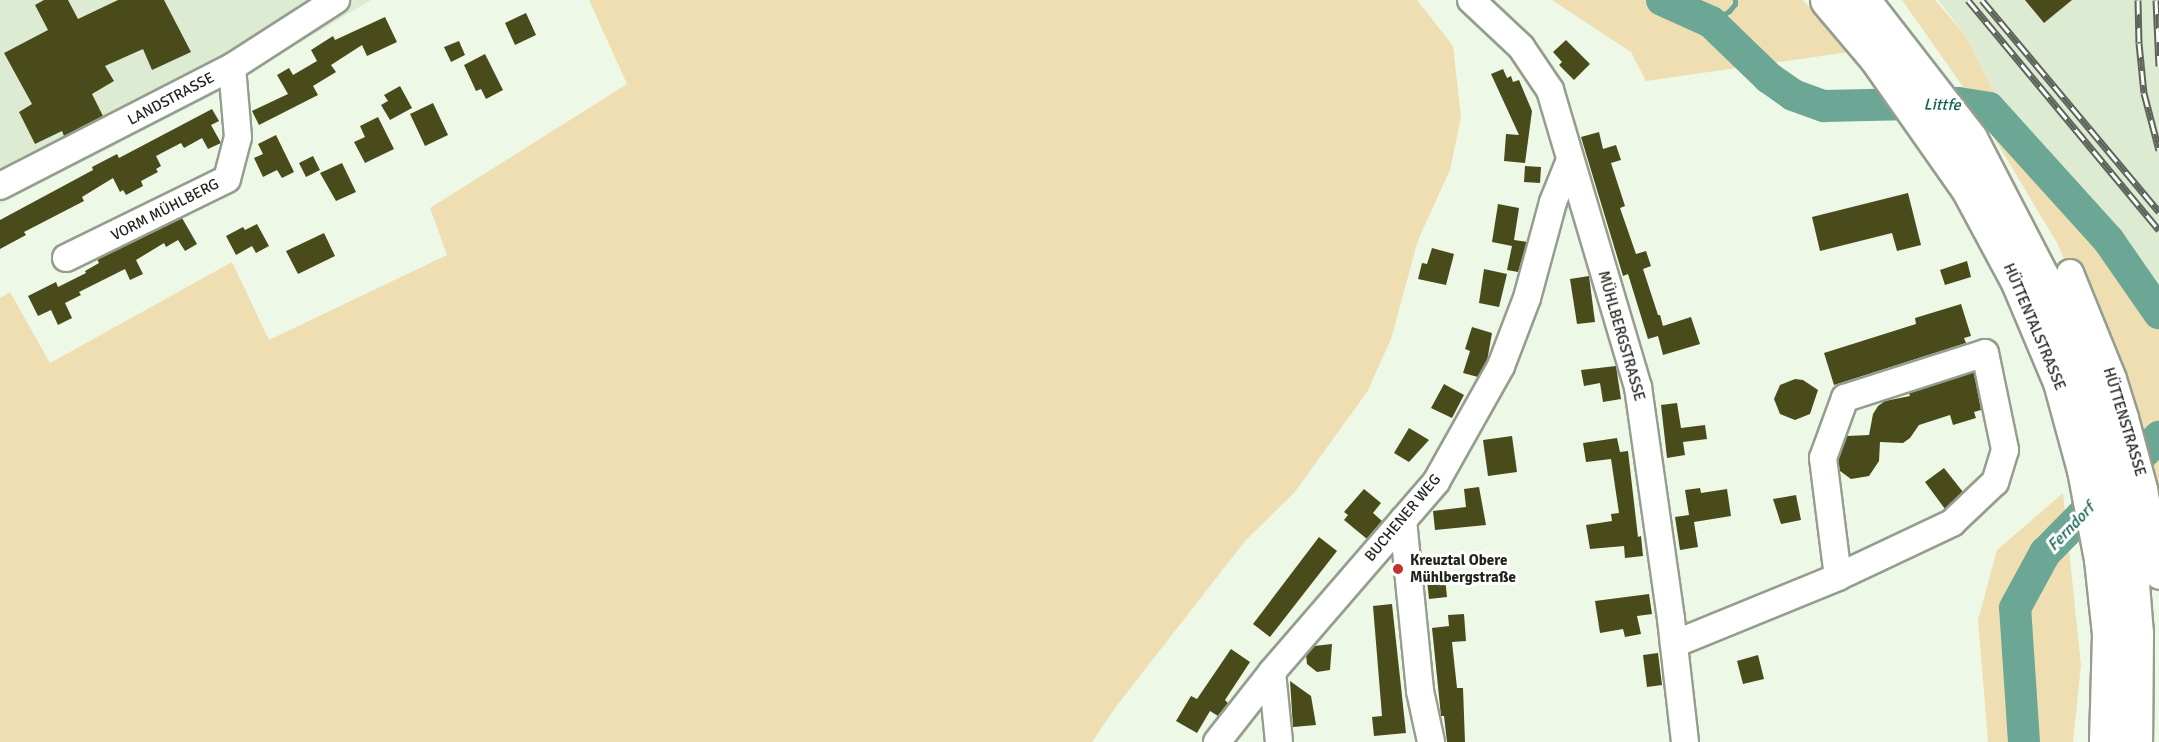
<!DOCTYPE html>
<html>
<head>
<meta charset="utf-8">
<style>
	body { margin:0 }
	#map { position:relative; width:2159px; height:742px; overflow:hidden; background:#eef8e6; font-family:Signika,sans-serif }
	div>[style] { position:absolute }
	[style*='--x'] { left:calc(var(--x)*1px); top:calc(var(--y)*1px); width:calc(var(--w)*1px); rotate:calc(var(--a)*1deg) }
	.built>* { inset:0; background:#deebd3 }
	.green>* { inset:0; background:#efdeb2 }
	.stream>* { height:5px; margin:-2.5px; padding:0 2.5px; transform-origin:2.5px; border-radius:2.5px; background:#6ba794 }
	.river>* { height:32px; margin:-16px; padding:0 16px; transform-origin:16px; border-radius:16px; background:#6ba794 }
	.building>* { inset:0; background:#494b1a }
	.roads { filter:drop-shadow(2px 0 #959e8e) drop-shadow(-2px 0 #959e8e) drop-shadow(0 2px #959e8e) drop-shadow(0 -2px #959e8e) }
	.minor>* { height:26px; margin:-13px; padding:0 13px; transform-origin:13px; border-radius:13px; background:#fff }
	.highway>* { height:33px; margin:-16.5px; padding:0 16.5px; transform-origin:16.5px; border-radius:16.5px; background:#fff }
	.rail>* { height:7px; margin-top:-3.5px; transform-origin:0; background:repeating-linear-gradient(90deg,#fff 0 14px,#5e645a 0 28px); box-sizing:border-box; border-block:2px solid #5e645a }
	.dots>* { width:16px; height:16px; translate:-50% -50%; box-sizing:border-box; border:3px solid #fff; border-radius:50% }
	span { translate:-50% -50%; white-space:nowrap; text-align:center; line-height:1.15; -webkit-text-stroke:6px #fff; paint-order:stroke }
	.street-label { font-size:15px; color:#1f231c }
	.poi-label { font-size:15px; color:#1f231c; font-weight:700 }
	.left { translate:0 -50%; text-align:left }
	.water-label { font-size:16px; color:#146250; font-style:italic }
</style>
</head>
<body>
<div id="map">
	<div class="built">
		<i style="clip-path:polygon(0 0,371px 0,213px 95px,0 204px)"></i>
		<i style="clip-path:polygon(1938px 0,2159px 0,2159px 296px,2145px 273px,2002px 108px,1965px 35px)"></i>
	</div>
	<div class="green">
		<i style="clip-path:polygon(589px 0,1417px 0,1453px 46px,1461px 117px,1450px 170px,1418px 240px,1391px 339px,1367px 392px,1294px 493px,1245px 541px,1115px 708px,1092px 742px,0 742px,0 298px,10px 292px,50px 363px,232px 262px,269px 340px,447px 255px,430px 208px,627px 84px)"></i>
		<i style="clip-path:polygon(1552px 0,1803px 0,1849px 52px,1646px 81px,1631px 52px)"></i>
		<i style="clip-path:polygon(1902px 0,1935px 0,1965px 35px,2002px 108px,2146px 273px,2159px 296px,2159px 487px,2155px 492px,2100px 340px,2057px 243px,1966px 91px)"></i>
		<i style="clip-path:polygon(2063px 493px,2081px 665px,2073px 742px,1988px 742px,1978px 620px,1997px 550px)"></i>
	</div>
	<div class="stream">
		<i style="--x:1711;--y:22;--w:21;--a:-31"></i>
		<i style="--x:1729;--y:11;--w:9;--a:-49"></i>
		<i style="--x:1735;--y:4;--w:4;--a:-90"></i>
	</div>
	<div class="river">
		<i style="--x:1662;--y:0;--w:54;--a:24.2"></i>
		<i style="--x:1711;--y:22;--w:81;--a:44"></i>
		<i style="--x:1769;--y:78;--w:29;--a:35"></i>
		<i style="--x:1793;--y:95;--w:33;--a:20"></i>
		<i style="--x:1824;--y:106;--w:134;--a:-1.3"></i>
		<i style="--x:1958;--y:103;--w:31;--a:9"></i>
		<i style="--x:1989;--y:108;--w:179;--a:47.9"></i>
		<i style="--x:2109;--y:241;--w:88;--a:55.2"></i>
		<i style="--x:2024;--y:742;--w:134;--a:-93.8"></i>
		<i style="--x:2015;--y:608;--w:63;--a:-61.4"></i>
		<i style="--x:2045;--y:553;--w:163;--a:-45.5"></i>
	</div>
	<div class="building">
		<i style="clip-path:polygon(44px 0,68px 0,78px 19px,118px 0,164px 0,191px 52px,152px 70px,143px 49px,105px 66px,114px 81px,92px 94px,103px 116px,64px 136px,62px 131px,35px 144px,19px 112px,32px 104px,4px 53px,48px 30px,35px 5px)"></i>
		<i style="clip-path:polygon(2025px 0,2072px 0,2044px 23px)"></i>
		<i style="clip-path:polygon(526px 13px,536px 35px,515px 45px,505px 23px)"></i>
		<i style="clip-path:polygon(385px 17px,397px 42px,367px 56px,362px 45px,331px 65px,336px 72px,313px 86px,318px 95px,259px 125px,252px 111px,288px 94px,277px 75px,289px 68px,293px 75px,317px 61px,311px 50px,333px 36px,335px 40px)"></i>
		<i style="clip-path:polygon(1566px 40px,1590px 64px,1574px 80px,1559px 65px,1562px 62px,1553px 52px)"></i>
		<i style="clip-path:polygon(459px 41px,465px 55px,451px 62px,444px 47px)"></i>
		<i style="clip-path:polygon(485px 54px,503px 90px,486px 99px,481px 89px,476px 91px,464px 65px)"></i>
		<i style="clip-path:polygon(1503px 69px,1507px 78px,1511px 76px,1513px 82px,1519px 80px,1532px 111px,1525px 163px,1504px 161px,1506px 134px,1519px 135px,1491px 74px)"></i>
		<i style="clip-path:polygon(400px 86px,412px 108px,390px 120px,381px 105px,388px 101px,384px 95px)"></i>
		<i style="clip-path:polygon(433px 103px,448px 135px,425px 146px,410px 114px)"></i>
		<i style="clip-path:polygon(212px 109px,219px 121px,211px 125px,221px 143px,208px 149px,202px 138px,184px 148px,181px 143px,156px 156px,161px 166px,156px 169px,158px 172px,141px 181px,143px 186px,126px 195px,123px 190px,120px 192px,113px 178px,82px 197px,84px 201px,24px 232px,26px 235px,0 249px,0 220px,93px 170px,92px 167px,117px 154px,119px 158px)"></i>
		<i style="clip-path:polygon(378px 117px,394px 149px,365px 163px,354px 142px,365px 137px,360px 126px)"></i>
		<i style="clip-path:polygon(1599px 132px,1603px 149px,1616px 145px,1621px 160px,1611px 163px,1625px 206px,1620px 208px,1636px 254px,1646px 251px,1651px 266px,1643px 269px,1658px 315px,1660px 315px,1663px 326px,1691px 317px,1700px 344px,1663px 355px,1658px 336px,1648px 339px,1628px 274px,1623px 276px,1581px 137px)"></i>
		<i style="clip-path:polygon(276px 135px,294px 172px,282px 178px,277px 170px,263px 177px,254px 158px,263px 154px,258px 144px)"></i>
		<i style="clip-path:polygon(313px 156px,320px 170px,306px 177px,299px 163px)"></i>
		<i style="clip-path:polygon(342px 163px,356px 192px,336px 201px,320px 173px)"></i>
		<i style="clip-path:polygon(1525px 166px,1541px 167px,1540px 183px,1524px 182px)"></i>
		<i style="clip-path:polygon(1908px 193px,1921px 245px,1897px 251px,1892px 233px,1820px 251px,1812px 217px)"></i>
		<i style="clip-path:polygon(1498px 204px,1519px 208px,1514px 240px,1527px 242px,1518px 272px,1507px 270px,1512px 246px,1492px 242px)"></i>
		<i style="clip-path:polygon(182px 218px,197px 244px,185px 251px,178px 240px,166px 247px,164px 243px,136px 260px,143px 274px,130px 280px,125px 269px,79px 292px,81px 295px,65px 303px,72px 318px,58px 325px,51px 310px,38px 316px,28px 296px,56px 282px,58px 287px,86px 273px,85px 271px,99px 263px,97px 259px)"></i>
		<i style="clip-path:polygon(257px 224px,269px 246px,256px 253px,252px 246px,236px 255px,226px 236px,243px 227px,245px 230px)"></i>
		<i style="clip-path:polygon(324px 233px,335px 256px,298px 274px,286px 251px)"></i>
		<i style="clip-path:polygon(1432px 248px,1454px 254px,1446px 285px,1418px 279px,1422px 263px,1427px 264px)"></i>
		<i style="clip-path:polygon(1967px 261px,1971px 277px,1945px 285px,1940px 270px)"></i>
		<i style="clip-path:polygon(1484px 269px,1507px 274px,1499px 307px,1479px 303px)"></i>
		<i style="clip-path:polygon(1589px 276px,1595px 322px,1577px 324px,1570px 279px)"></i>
		<i style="clip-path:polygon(1961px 304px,1971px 336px,1964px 338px,1966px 343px,1834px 385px,1824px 353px,1916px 324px,1915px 318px)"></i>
		<i style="clip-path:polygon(1472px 327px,1492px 333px,1487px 361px,1478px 377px,1463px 373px,1470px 351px,1465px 349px)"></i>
		<i style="clip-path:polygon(1616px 366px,1621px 399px,1603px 402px,1600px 383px,1584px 386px,1581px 370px)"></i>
		<i style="clip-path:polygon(1974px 372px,1981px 410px,1974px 412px,1976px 418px,1953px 425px,1950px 415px,1919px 425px,1910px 438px,1903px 443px,1880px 442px,1879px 461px,1869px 476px,1851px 479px,1840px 471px,1838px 460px,1847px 436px,1869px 435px,1873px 414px,1878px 406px,1885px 401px,1910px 396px,1909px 393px)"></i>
		<i style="clip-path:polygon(1795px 379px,1803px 380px,1818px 390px,1810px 414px,1795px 420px,1780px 414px,1774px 399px,1780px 385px)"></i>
		<i style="clip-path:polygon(1444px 384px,1464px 395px,1452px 418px,1431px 408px)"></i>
		<i style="clip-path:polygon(1677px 403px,1681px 428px,1705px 425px,1707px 439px,1683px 442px,1685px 455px,1667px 458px,1661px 405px)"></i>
		<i style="clip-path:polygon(1409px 428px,1429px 440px,1409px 462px,1394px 453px)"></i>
		<i style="clip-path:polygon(1512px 436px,1517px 472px,1488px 476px,1483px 440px)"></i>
		<i style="clip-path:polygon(1617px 438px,1620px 452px,1628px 451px,1638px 537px,1641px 536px,1643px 556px,1625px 558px,1624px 546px,1590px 549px,1586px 525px,1612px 521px,1611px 514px,1619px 513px,1611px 459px,1586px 462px,1583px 443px)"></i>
		<i style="clip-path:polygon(1944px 468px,1963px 492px,1945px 509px,1925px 482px)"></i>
		<i style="clip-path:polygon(1479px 487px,1486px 525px,1435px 530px,1433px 511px,1466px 507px,1464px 489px)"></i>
		<i style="clip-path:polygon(1700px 488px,1701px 493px,1727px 489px,1731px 516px,1694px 522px,1698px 547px,1680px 550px,1675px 517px,1689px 515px,1685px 490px)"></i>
		<i style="clip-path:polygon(1364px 489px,1381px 503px,1373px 513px,1382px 521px,1367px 539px,1344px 520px,1348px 515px,1344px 512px)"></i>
		<i style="clip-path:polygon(1796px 495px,1801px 520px,1781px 524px,1773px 499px)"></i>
		<i style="clip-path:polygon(1319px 537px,1337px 551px,1270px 637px,1253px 624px)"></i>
		<i style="clip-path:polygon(1445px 578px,1447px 597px,1429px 599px,1427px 580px)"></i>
		<i style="clip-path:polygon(1649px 594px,1652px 614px,1637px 616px,1641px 634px,1625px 637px,1623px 629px,1600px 633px,1595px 601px)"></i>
		<i style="clip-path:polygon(1392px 604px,1406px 733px,1374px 736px,1372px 717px,1382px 716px,1373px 606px)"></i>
		<i style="clip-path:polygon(1464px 614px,1466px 641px,1452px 642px,1457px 688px,1463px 688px,1465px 742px,1447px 742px,1444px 716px,1441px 716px,1432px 628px,1449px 626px,1448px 615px)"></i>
		<i style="clip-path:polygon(1332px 644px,1330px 670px,1317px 672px,1307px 664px,1306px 655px,1314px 646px)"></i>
		<i style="clip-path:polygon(1231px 649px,1250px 662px,1225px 700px,1228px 703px,1218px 716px,1210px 711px,1197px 733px,1176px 721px,1191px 696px,1197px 699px)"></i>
		<i style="clip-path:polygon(1658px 653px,1662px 685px,1647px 687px,1643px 655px)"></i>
		<i style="clip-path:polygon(1758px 655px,1764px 679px,1743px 684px,1737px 661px)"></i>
		<i style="clip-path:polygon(1290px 681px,1311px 696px,1316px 725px,1293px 727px)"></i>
	</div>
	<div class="roads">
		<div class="minor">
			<i style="--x:1471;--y:0;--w:69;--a:43.2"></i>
			<i style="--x:1521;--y:47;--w:52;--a:56"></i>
			<i style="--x:1550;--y:90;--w:310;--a:73.5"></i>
			<i style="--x:1638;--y:387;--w:234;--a:81.9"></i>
			<i style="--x:1671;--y:619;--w:124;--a:83.5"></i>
			<i style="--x:0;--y:186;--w:261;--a:-27.2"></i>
			<i style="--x:232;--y:67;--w:124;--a:-32.8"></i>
			<i style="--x:66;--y:258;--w:179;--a:-26.1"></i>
			<i style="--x:227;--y:179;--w:43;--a:-75.3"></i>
			<i style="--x:238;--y:137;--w:70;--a:-94.9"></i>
			<i style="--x:2070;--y:273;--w:114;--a:67.9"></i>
			<i style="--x:2113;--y:379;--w:41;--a:72.9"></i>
			<i style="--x:2125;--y:418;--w:73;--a:75"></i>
			<i style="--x:2144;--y:489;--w:88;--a:80.2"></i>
			<i style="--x:1403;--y:520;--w:172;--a:84.3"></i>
			<i style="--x:1420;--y:691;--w:52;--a:77.8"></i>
			<i style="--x:1674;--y:644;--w:177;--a:-22.2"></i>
			<i style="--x:1838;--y:577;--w:120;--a:-97.2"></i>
			<i style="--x:1823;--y:458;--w:64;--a:-69.9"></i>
			<i style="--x:1845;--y:398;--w:147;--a:-17.8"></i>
			<i style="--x:1985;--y:353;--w:99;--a:78.3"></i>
			<i style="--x:2005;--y:450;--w:34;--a:107"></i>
			<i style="--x:1995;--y:482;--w:59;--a:136.4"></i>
			<i style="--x:1952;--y:523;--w:126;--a:154.7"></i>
			<i style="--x:1272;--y:672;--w:70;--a:84.3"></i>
			<i style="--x:1217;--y:742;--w:89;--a:-51.8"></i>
			<i style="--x:1272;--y:672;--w:251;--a:-49.2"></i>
			<i style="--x:1436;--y:482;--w:133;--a:-60.7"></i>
			<i style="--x:1501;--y:366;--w:73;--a:-69.1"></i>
			<i style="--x:1527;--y:298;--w:99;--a:-74.8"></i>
			<i style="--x:1553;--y:202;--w:45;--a:-68"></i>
		</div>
		<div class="highway">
			<i style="--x:1827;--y:0;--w:76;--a:49.8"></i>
			<i style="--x:1876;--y:58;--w:160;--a:54.9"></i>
			<i style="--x:1968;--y:189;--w:106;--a:61.7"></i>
			<i style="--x:2018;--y:282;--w:108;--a:67.2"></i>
			<i style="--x:2060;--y:382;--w:91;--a:74.7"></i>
			<i style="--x:2084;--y:470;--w:91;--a:79.2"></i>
			<i style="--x:2101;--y:559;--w:75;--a:83.9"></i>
			<i style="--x:2109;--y:634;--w:108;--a:91.6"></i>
			<i style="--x:1863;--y:0;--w:175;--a:52.2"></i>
			<i style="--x:1970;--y:138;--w:154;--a:62.6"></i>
			<i style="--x:2041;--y:275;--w:107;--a:65.8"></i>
			<i style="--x:2085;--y:373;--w:95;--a:74.1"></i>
			<i style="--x:2111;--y:464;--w:97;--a:78.7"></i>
			<i style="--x:2130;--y:559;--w:74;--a:85.4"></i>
			<i style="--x:2136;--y:633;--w:109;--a:90.5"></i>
		</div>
	</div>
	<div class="rail">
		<i style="--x:1968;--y:0;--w:299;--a:50.3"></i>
		<i style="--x:1982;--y:0;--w:276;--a:50.1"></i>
		<i style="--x:2138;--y:0;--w:43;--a:88.7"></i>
		<i style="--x:2139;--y:43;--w:50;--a:84.3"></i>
		<i style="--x:2144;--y:93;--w:59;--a:75.3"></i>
		<i style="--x:2156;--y:0;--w:66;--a:87.4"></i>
	</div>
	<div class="dots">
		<i style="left:1398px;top:569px;background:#c1332c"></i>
	</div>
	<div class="street-label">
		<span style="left:171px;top:99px;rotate:-28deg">LANDSTRASSE</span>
		<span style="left:165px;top:210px;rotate:-27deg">VORM MÜHLBERG</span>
		<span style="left:2034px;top:327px;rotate:67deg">HÜTTENTALSTRASSE</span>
		<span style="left:1621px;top:336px;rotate:74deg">MÜHLBERGSTRASSE</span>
		<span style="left:2124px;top:422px;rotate:73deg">HÜTTENSTRASSE</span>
		<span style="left:1403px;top:518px;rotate:-50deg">BUCHENER WEG</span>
	</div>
	<div class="poi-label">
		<span class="left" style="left:1410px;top:569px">Kreuztal Obere<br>Mühlbergstraße</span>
	</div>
	<div class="water-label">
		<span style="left:1942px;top:105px;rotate:1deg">Littfe</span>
		<span style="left:2071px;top:527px;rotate:-46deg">Ferndorf</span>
	</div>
</div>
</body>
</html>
